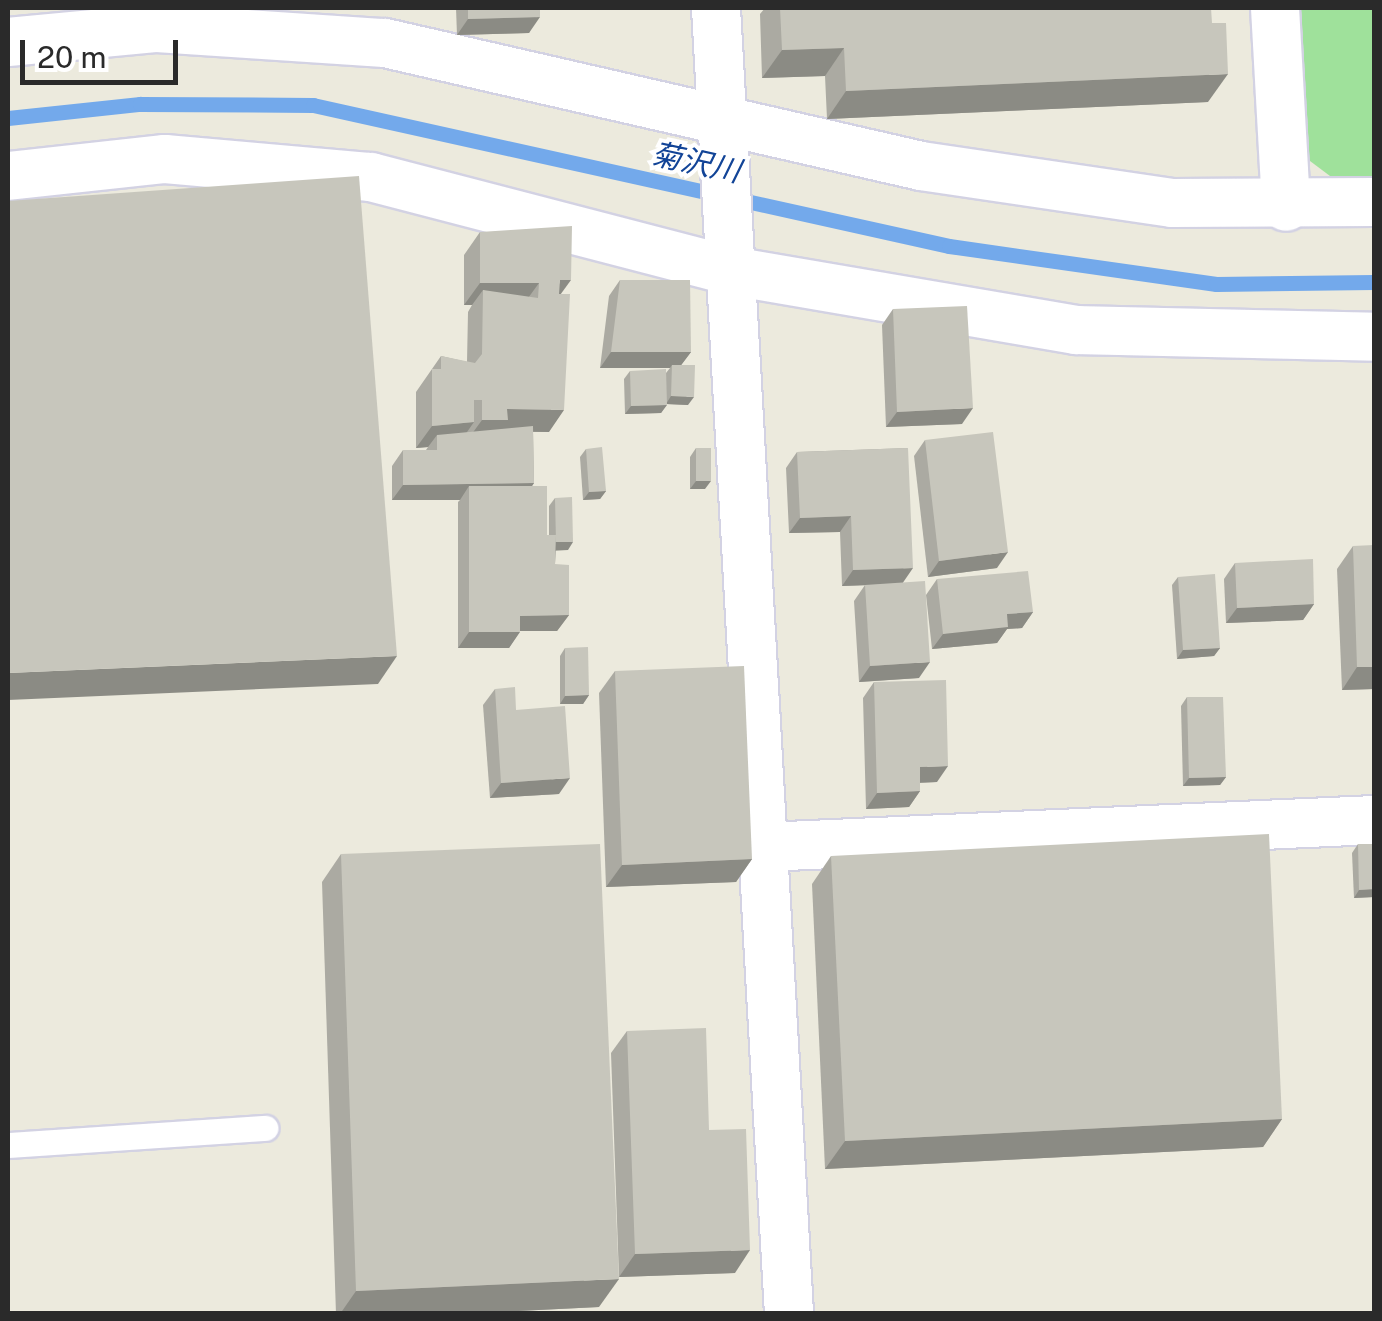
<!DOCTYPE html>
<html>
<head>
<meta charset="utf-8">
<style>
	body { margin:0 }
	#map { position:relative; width:1382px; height:1321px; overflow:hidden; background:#eceadd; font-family:"Public Sans","Noto Sans JP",sans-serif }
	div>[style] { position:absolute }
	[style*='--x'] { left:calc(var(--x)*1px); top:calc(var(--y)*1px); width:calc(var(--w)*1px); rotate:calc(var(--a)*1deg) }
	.green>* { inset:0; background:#9fe19b }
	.stream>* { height:15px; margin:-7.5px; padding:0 7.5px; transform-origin:7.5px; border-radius:7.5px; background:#73a9eb }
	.roads { filter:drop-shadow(2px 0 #d3d2e3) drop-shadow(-2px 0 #d3d2e3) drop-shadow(0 2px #d3d2e3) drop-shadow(0 -2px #d3d2e3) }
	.service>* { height:25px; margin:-12.5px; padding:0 12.5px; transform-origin:12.5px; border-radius:12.5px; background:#fff }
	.minor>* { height:48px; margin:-24px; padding:0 24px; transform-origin:24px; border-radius:24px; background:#fff }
	.wall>* { inset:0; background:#abaaa2 }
	.shaded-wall>* { inset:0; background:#8b8b84 }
	.building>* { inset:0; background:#c7c6bc }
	span { translate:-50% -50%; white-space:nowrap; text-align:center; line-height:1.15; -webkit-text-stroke:8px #fff; paint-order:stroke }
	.water-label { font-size:30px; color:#124497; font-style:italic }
	.frame { position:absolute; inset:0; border:10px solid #2a2a2a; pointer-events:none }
	.scale { position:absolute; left:20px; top:40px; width:158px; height:45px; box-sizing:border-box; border:5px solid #2a2a2a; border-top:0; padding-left:12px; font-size:30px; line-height:35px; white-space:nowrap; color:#2a2a2a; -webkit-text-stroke:8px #fff; paint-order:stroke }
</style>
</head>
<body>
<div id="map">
	<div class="green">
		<i style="clip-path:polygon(1294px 8px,1374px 8px,1374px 177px,1334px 179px,1302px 155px)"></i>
	</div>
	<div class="stream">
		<i style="--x:8;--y:118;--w:133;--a:-6.1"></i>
		<i style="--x:140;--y:104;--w:173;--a:0.3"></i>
		<i style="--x:313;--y:105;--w:651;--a:12.5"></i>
		<i style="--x:949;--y:246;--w:270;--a:8.1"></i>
		<i style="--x:1216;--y:284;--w:158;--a:-0.7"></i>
	</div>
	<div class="roads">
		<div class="service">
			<i style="--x:8;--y:1145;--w:258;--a:-3.8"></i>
		</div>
		<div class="minor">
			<i style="--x:716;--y:8;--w:1308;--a:86.8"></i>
			<i style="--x:1275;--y:8;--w:199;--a:86.8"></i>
			<i style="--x:8;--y:42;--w:150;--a:-5.4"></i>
			<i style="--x:157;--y:28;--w:228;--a:3.8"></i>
			<i style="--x:385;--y:43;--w:550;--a:12.92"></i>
			<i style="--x:921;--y:166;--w:254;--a:8.4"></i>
			<i style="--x:1172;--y:203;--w:202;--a:-0.3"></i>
			<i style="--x:8;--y:176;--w:158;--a:-6.2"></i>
			<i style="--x:165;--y:159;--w:207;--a:5"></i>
			<i style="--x:371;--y:177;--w:372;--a:14.6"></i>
			<i style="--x:731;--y:271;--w:350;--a:9.7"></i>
			<i style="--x:1076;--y:330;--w:298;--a:1.3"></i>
			<i style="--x:764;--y:847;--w:611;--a:-2.53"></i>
		</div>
	</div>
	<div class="wall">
		<i style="clip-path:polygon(456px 8px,540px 8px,529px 33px,457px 35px)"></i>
		<i style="clip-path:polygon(765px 8px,1211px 8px,1208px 102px,827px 119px,825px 76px,762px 78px,760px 14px)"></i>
		<i style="clip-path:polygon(480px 232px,561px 294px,549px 432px,533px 432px,534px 483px,532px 486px,547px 535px,549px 535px,549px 506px,555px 498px,568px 550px,556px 550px,555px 564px,569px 615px,557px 631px,520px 631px,509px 648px,458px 648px,458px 502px,460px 500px,392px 500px,392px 466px,403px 450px,426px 450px,428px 447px,416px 448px,416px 392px,441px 356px,467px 362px,468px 312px,472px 305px,464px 305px,464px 255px)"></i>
		<i style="clip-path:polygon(620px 280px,691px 352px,681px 365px,688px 405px,667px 404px,661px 413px,625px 414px,624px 379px,630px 371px,666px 373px,670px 368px,600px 368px,609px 296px)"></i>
		<i style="clip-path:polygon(893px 309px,962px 424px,886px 427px,882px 325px)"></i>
		<i style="clip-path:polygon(925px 440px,997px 568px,928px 577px,914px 456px)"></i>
		<i style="clip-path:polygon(696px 448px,705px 489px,690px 489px,690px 457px)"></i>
		<i style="clip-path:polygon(908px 448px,903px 582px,919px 678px,859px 682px,854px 601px,865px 585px,842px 586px,840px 532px,789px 533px,786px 468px,797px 452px)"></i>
		<i style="clip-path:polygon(586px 449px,606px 491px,600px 499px,583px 500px,580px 457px)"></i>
		<i style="clip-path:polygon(1353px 546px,1374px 689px,1342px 690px,1337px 569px)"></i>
		<i style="clip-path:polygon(1235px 563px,1314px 604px,1303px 620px,1226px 623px,1224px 579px)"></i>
		<i style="clip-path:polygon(1178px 577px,1220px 648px,1214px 656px,1177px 659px,1172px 585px)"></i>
		<i style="clip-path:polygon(937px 579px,1033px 612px,1022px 628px,1007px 629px,997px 643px,932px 649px,926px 595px)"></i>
		<i style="clip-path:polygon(565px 648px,589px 695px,583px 704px,560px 704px,560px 656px)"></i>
		<i style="clip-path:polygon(615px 671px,752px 859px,736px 882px,606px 887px,599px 693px)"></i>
		<i style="clip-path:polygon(874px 682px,937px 782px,920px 783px,920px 791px,909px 807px,866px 809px,863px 698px)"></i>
		<i style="clip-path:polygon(495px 689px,516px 710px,559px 794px,490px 798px,483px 705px)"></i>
		<i style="clip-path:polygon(1187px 697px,1226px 777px,1220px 785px,1183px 786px,1181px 706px)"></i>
		<i style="clip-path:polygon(1358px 844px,1374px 897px,1354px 898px,1352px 853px)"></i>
		<i style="clip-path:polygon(341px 854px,599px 1307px,457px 1314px,336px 1314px,322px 882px)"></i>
		<i style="clip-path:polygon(831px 856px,1282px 1119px,1263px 1147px,825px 1169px,812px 884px)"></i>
		<i style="clip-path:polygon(627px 1031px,709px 1130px,735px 1273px,619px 1277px,611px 1053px)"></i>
	</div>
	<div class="shaded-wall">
		<i style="clip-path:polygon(540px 17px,529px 33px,457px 35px,468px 19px)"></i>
		<i style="clip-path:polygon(844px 48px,825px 76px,762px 78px,782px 50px)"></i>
		<i style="clip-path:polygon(1228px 74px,1208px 102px,827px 119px,846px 91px)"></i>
		<i style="clip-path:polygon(560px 280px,571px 280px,555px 302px)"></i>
		<i style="clip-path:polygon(480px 283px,539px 283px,523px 305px,483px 290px,472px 305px,464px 305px)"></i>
		<i style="clip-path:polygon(611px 352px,691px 352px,679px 368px,672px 365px,670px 368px,600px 368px)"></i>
		<i style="clip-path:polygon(671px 396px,694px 397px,688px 405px,666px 404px)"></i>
		<i style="clip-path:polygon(667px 405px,661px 413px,625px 414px,631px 406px)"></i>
		<i style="clip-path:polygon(973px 408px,962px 424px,886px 427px,897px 412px)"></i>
		<i style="clip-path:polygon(507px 409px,564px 410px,549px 432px,500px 431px,466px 442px,482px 420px)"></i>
		<i style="clip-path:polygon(474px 422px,458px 445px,437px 435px,428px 447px,416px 448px,432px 426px)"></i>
		<i style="clip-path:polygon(696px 481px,711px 481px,705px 489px,690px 489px)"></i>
		<i style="clip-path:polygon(534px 483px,523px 499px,469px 486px,460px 500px,392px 500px,403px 485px)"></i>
		<i style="clip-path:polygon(606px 491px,600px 499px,583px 500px,589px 492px)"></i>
		<i style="clip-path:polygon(851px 516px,840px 532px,789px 533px,800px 518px)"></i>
		<i style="clip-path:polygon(555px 542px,573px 542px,568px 550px,549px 551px)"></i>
		<i style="clip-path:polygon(1008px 552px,997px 568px,928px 577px,939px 561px)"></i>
		<i style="clip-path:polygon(913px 568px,902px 584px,842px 586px,853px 570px)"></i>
		<i style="clip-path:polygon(1314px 604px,1303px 620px,1226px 623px,1237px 608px)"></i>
		<i style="clip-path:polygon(1033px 612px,1022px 628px,1007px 629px,997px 643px,932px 649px,943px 634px,1007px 614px)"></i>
		<i style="clip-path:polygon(569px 615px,557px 631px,509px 631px,520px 616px)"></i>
		<i style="clip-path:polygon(469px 632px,520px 632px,509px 648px,458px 648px)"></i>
		<i style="clip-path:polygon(1220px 648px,1214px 656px,1177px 659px,1183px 650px)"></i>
		<i style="clip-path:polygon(397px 656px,378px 684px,8px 700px,8px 673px)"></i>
		<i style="clip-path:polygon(930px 662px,919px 678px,859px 682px,870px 666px)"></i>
		<i style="clip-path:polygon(1357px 667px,1374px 667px,1374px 689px,1342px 690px)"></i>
		<i style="clip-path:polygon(589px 695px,583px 704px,560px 704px,565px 696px)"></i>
		<i style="clip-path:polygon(948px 766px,937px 782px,909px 783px,920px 767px)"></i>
		<i style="clip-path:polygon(1226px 777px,1220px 785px,1183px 786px,1189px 778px)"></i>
		<i style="clip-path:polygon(570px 778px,559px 794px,490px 798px,501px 783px)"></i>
		<i style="clip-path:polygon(920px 791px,909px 807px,866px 809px,877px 793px)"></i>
		<i style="clip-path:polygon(752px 859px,736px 882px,606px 887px,622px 865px)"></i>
		<i style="clip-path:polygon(1374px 889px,1374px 897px,1354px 898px,1359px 890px)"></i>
		<i style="clip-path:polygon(1282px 1119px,1263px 1147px,825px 1169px,845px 1141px)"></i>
		<i style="clip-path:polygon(750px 1250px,735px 1273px,619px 1277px,635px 1254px)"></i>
		<i style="clip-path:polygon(619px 1279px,599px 1307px,457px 1314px,340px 1314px,356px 1291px)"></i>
	</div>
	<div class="building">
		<i style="clip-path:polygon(468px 8px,540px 8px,540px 17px,468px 19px)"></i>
		<i style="clip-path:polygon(780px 8px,1211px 8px,1212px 23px,1226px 23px,1228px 74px,846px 91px,844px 48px,782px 50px)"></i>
		<i style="clip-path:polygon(359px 176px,397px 656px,8px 673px,8px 201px)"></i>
		<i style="clip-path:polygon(572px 226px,571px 280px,560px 280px,559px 294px,570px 294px,564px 410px,507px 409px,508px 420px,482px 420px,482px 400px,474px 400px,474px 422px,432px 426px,432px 369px,441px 369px,441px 356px,475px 363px,482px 354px,483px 290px,538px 298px,539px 283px,480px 283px,480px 232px)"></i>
		<i style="clip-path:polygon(620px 280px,690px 280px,691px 352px,611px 352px)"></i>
		<i style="clip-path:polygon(967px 306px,973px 408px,897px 412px,893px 309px)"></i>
		<i style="clip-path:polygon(672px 365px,695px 365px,694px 397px,671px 396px)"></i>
		<i style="clip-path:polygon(666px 369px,667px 405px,631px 406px,630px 371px)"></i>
		<i style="clip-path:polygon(533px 426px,534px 483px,403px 485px,403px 450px,437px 450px,437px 435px)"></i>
		<i style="clip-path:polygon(993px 432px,1008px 552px,939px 561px,925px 440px)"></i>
		<i style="clip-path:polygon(602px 447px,606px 491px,589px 492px,586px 449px)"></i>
		<i style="clip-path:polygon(696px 448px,711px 448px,711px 481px,696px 481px)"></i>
		<i style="clip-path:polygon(908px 448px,913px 568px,853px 570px,851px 516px,800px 518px,797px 452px)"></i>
		<i style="clip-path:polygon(469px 486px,547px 486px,547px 535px,556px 535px,555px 564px,569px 565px,569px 615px,520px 616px,520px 632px,469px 632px)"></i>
		<i style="clip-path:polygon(572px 497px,573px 542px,556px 542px,555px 498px)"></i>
		<i style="clip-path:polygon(1374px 545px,1374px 667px,1357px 667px,1353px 546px)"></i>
		<i style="clip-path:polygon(1313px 559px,1314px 604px,1237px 608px,1235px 563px)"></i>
		<i style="clip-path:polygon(1028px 571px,1033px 612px,1007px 614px,1008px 627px,943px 634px,937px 579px)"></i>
		<i style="clip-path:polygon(1215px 574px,1220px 648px,1183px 650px,1178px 577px)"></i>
		<i style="clip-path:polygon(925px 581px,930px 662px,870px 666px,865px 585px)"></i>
		<i style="clip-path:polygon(588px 647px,589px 695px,565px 696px,565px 648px)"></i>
		<i style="clip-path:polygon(744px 666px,752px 859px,622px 865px,615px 671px)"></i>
		<i style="clip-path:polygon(946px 680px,948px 766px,920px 767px,920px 791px,877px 793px,874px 682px)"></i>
		<i style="clip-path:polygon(515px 687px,516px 710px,565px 706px,570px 778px,501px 783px,495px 689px)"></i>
		<i style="clip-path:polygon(1187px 697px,1223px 697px,1226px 777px,1189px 778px)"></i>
		<i style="clip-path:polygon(1269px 834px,1282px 1119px,845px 1141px,831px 856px)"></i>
		<i style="clip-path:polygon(600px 844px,619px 1279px,356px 1291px,341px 854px)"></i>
		<i style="clip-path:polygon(1358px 844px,1374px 844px,1374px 889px,1359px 890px)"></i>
		<i style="clip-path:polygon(706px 1028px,709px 1130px,746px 1129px,750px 1250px,635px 1254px,627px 1031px)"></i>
	</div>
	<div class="water-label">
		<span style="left:696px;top:162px;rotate:12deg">菊沢川</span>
	</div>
	<div class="frame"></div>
	<div class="scale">20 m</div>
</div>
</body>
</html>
